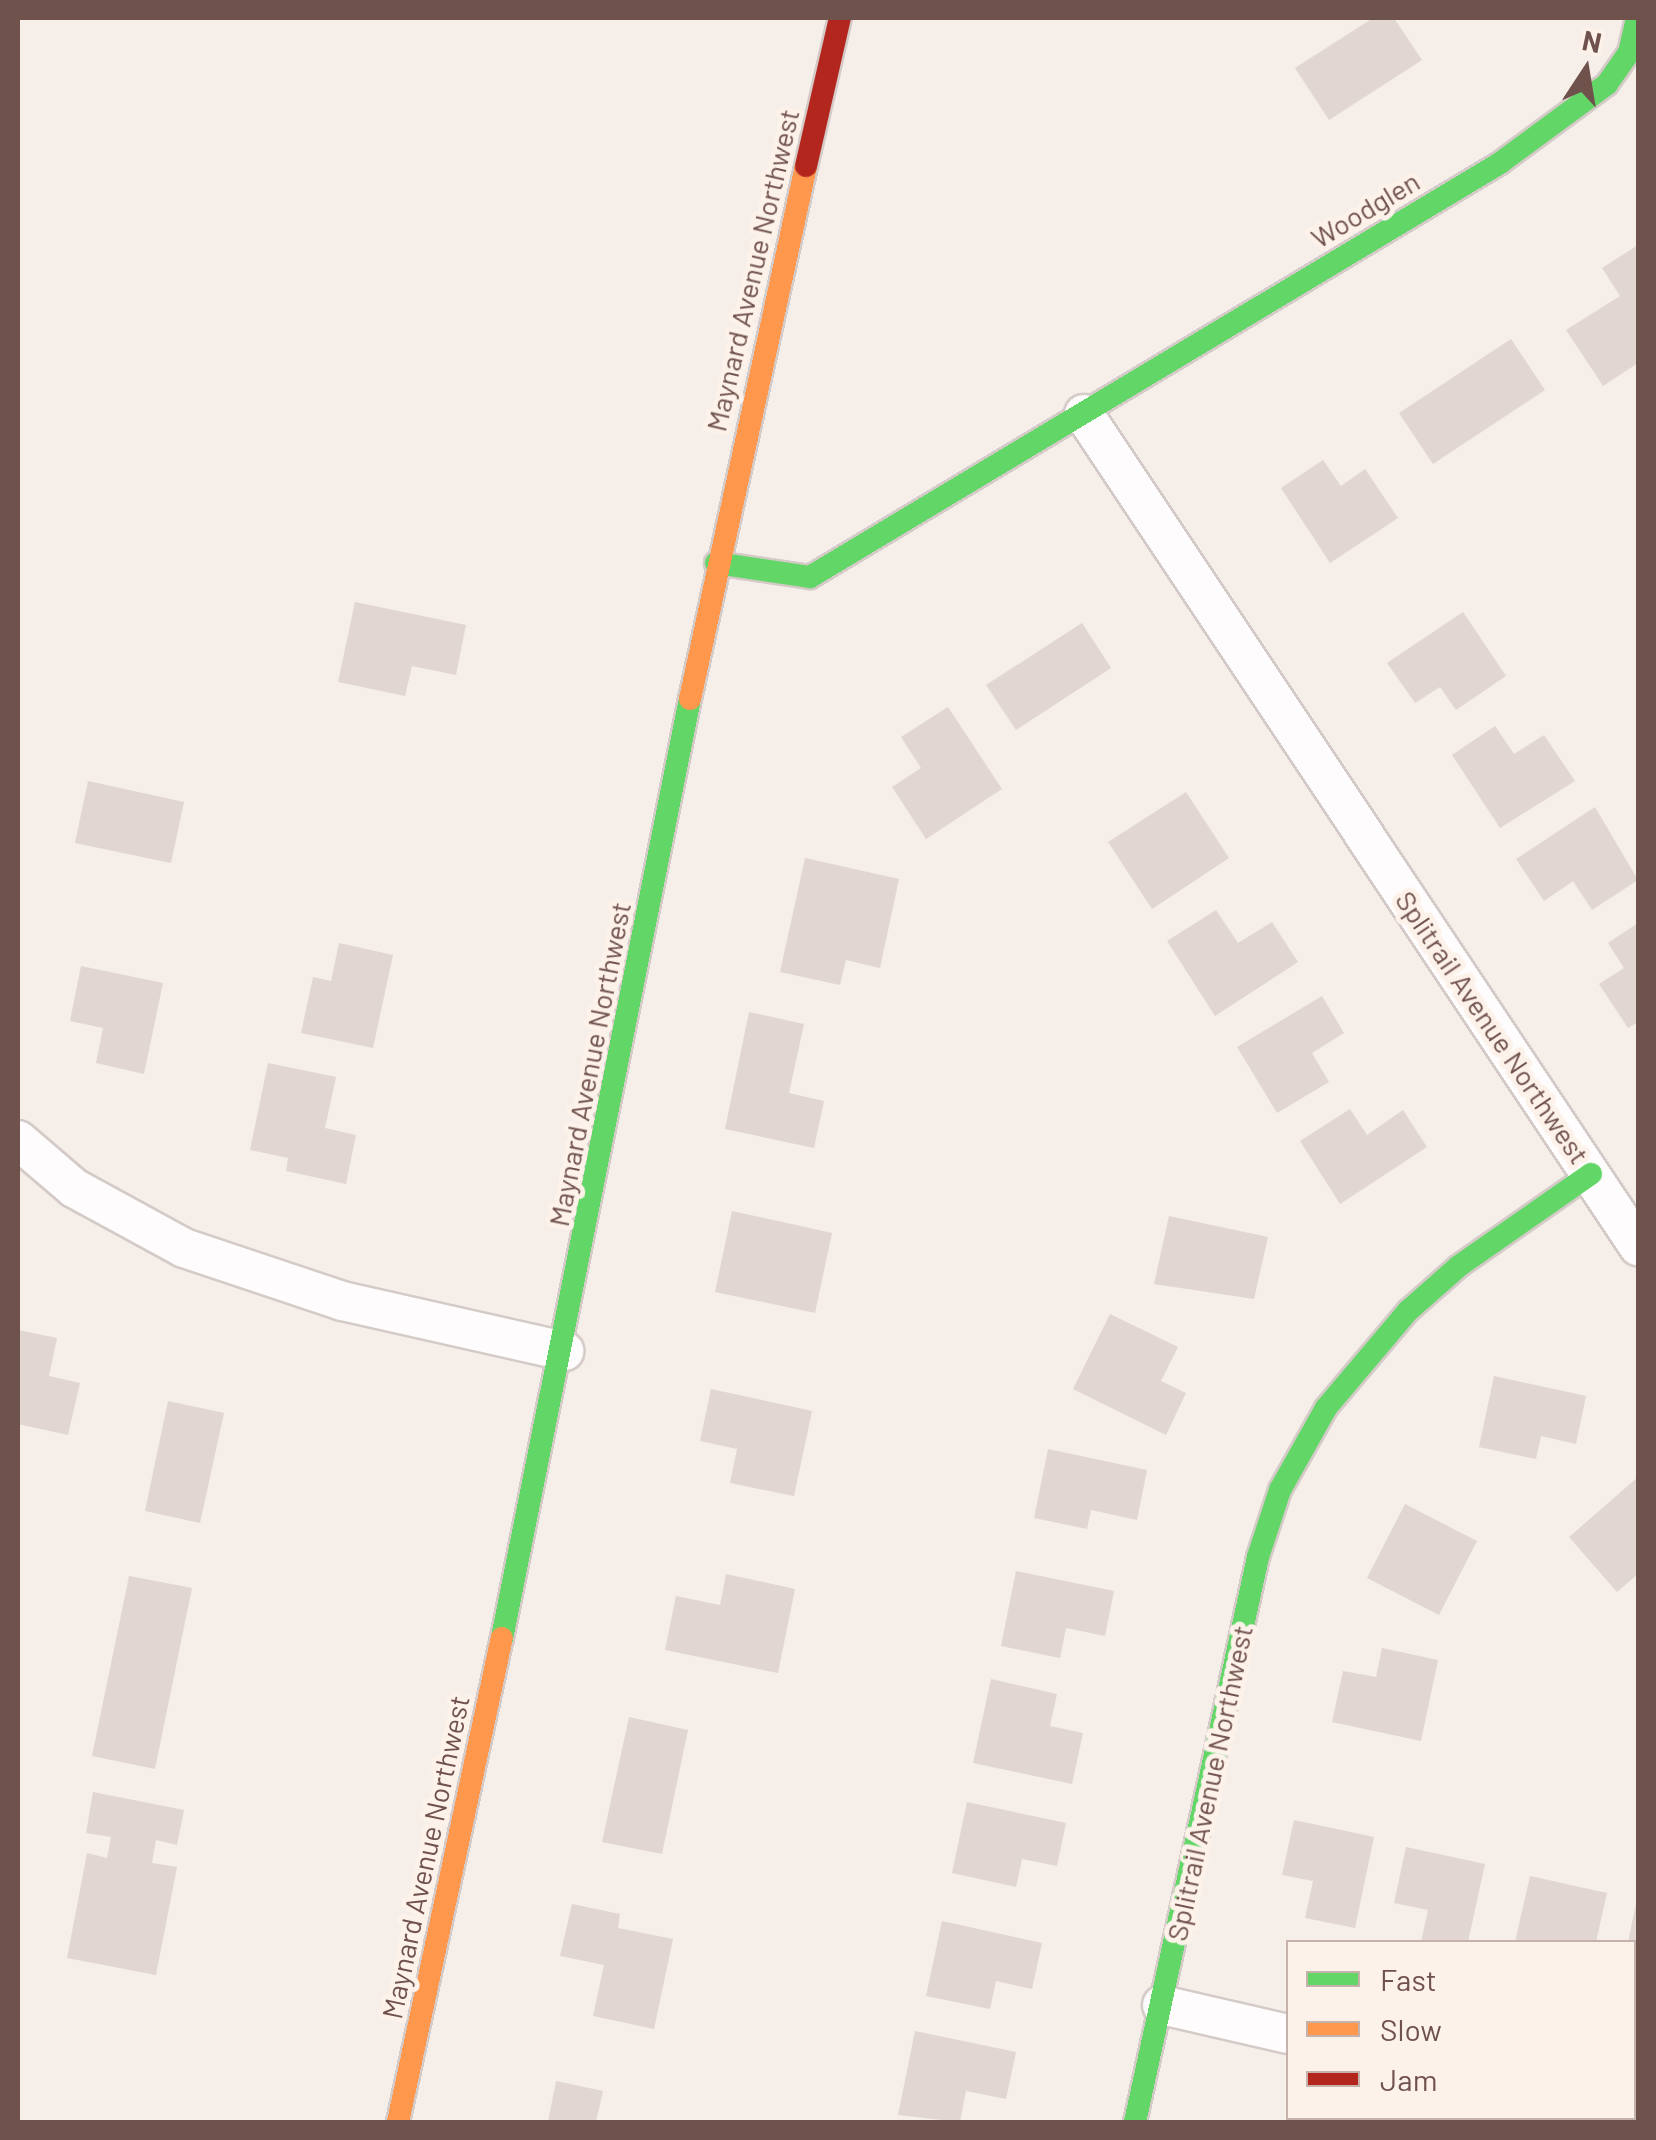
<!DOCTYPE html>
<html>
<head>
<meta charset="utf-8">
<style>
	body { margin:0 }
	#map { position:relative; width:1656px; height:2140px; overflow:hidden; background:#f5eee9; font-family:Barlow,sans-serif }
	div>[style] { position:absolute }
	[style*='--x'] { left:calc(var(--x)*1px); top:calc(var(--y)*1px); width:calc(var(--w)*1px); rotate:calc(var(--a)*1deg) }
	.building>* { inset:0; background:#e1d6d1 }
	.roads { filter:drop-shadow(2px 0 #d4cac7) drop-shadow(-2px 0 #d4cac7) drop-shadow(0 2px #d4cac7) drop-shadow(0 -2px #d4cac7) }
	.street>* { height:38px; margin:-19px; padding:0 19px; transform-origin:19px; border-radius:19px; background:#fefcfc }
	.fast>* { height:22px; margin:-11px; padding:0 11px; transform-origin:11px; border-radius:11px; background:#63d668 }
	.slow>* { height:22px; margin:-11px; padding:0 11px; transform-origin:11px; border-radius:11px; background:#ff974d }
	.jam>* { height:22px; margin:-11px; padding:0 11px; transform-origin:11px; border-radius:11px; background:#b3261e }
	span { translate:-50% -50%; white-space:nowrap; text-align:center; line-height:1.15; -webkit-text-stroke:10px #fdf2ea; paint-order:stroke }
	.street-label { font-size:28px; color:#70524c }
	.frame { position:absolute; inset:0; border:20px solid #70524c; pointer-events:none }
	.legend { position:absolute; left:1286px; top:1940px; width:350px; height:180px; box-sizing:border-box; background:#fdf2ea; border:2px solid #c5b2ab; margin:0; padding:12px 18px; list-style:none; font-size:30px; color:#70524c }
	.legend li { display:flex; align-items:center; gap:20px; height:50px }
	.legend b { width:50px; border:2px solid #c5b2ab }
	.north { position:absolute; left:1536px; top:20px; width:100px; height:100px; -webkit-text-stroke:8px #fdf2ea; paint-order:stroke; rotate:12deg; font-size:28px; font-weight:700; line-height:40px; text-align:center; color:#70524c }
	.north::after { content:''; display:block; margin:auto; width:35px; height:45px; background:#70524c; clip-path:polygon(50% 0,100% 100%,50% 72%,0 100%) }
</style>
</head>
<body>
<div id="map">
	<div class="building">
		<i style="clip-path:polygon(1373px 18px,1394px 18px,1422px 60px,1329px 120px,1295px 68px)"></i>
		<i style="clip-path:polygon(1638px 245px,1638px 363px,1603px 386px,1566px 330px,1620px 296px,1602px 268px)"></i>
		<i style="clip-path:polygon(1511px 339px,1545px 390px,1433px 464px,1399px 413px)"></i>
		<i style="clip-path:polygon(1323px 460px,1341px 486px,1365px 469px,1398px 518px,1330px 563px,1281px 488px)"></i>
		<i style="clip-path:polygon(355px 602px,466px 625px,456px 675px,412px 666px,405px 696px,338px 682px)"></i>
		<i style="clip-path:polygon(1463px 612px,1506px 676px,1456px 710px,1440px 687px,1415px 703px,1387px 663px)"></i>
		<i style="clip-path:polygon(1082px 623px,1111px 668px,1016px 730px,986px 685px)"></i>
		<i style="clip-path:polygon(948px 707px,1002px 789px,926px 839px,892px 787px,921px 768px,901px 737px)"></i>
		<i style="clip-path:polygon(1495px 726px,1514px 754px,1544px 735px,1575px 781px,1500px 828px,1452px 755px)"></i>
		<i style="clip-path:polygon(88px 781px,184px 802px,171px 863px,75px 843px)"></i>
		<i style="clip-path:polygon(1186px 792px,1229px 858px,1152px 909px,1108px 842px)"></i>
		<i style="clip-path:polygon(1595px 807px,1638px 880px,1592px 910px,1573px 881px,1544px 901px,1516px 859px)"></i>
		<i style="clip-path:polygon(805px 858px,899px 879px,880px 968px,846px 960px,840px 985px,780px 972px)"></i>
		<i style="clip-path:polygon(1216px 910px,1238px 943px,1272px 922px,1298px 962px,1215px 1016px,1167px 941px)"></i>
		<i style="clip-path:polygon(1638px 923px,1638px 1022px,1628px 1028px,1599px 984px,1624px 968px,1608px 943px)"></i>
		<i style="clip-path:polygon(339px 943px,393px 955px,373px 1048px,301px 1033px,313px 977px,331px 981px)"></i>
		<i style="clip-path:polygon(81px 966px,163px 983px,144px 1074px,96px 1063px,103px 1028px,70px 1021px)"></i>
		<i style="clip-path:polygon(1322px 996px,1344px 1033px,1312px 1053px,1329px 1082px,1277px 1113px,1237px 1047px)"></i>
		<i style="clip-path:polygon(749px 1012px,804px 1024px,789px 1093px,824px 1101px,814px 1148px,725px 1129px)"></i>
		<i style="clip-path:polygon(268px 1063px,336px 1077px,325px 1128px,356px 1135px,346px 1184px,286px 1171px,288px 1158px,250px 1150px)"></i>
		<i style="clip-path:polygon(1350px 1109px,1367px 1135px,1403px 1110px,1427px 1147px,1340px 1204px,1300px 1141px)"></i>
		<i style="clip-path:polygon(732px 1211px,832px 1233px,815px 1313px,715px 1292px)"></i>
		<i style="clip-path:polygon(1169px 1216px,1268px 1237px,1254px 1299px,1154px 1284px)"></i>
		<i style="clip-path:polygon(1110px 1314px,1178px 1347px,1161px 1381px,1186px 1393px,1166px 1435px,1073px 1389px)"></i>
		<i style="clip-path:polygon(18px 1330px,57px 1338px,49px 1376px,80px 1383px,68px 1435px,18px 1424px)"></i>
		<i style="clip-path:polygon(1494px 1376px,1586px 1396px,1576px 1444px,1541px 1436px,1536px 1459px,1479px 1447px)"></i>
		<i style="clip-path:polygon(711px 1389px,812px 1411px,794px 1496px,730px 1483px,737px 1449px,700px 1441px)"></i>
		<i style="clip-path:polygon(168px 1401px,224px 1413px,200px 1523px,145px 1511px)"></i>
		<i style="clip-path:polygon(1048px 1449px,1147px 1470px,1137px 1520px,1091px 1510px,1087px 1529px,1034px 1518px)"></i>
		<i style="clip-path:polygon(1638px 1477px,1638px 1574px,1617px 1592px,1569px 1537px)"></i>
		<i style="clip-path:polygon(1405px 1504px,1477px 1541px,1439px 1615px,1367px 1578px)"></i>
		<i style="clip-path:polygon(1016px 1571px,1114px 1591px,1105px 1636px,1066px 1628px,1060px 1658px,1001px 1646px)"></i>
		<i style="clip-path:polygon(726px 1574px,795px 1589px,778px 1673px,665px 1650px,676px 1596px,720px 1605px)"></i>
		<i style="clip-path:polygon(129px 1576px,192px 1588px,155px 1769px,92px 1756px)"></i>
		<i style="clip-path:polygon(1382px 1648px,1438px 1660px,1421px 1741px,1332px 1722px,1343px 1671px,1376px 1677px)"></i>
		<i style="clip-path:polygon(991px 1679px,1057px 1694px,1050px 1726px,1083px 1733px,1072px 1784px,973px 1763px)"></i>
		<i style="clip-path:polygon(629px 1717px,688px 1730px,662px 1854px,602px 1842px)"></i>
		<i style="clip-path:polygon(93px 1792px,184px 1810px,177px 1845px,156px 1840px,152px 1863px,177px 1867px,156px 1975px,67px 1958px,87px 1853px,107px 1858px,111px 1837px,86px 1833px)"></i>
		<i style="clip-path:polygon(967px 1802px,1066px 1823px,1057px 1866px,1022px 1859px,1016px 1887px,952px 1873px)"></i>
		<i style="clip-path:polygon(1294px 1820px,1374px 1837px,1355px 1928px,1305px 1918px,1313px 1881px,1282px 1875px)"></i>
		<i style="clip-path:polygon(1406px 1847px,1485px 1864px,1468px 1942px,1421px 1942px,1428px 1910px,1394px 1903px)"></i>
		<i style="clip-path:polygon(1530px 1876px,1607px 1893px,1596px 1942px,1515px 1942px)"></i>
		<i style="clip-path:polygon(1637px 1899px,1638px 1899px,1638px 1999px,1634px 1942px,1628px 1942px)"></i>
		<i style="clip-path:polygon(572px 1904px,620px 1914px,618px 1928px,673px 1939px,654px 2029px,593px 2016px,604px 1965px,560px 1956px)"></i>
		<i style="clip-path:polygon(942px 1921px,1042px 1943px,1032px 1989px,996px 1981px,990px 2009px,926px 1996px)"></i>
		<i style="clip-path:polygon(915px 2031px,1016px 2052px,1006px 2099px,966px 2091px,960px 2122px,898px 2115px)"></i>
		<i style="clip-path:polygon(556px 2081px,603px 2091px,596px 2122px,548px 2122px)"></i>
	</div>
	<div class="roads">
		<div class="street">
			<i style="--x:1084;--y:414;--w:1000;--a:56.34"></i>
			<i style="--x:18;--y:1140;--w:74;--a:40.6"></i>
			<i style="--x:74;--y:1188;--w:125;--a:28.6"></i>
			<i style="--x:184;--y:1248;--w:167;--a:18.5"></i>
			<i style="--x:342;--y:1301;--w:228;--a:12.7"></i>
			<i style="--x:1162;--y:2005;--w:129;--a:13"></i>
			<i style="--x:1634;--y:2117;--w:4;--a:14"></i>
		</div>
		<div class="fast">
			<i style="--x:716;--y:563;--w:95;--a:8.5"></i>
			<i style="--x:810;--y:577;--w:805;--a:-30.96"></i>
			<i style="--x:1500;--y:163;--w:133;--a:-36.4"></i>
			<i style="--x:1607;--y:84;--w:38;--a:-55"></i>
			<i style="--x:1629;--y:53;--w:36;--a:-77"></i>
			<i style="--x:502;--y:1638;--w:958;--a:-78.68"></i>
			<i style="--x:1135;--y:2122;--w:578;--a:-77.72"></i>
			<i style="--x:1258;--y:1557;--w:71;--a:-71.8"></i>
			<i style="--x:1280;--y:1490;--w:94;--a:-60.7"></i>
			<i style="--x:1326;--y:1408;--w:127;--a:-49.8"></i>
			<i style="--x:1408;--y:1311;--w:68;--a:-41.4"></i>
			<i style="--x:1459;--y:1266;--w:161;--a:-34.9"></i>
		</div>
		<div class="slow">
			<i style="--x:690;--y:699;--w:545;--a:-77.72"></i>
			<i style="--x:398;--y:2122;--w:495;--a:-77.9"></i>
		</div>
		<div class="jam">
			<i style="--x:806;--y:166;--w:152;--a:-77.1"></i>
		</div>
	</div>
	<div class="street-label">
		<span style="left:1365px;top:209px;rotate:-31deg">Woodglen</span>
		<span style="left:752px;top:270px;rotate:-77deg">Maynard Avenue Northwest</span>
		<span style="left:1493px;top:1027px;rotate:56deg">Splitrail Avenue Northwest</span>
		<span style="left:589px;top:1064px;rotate:-79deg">Maynard Avenue Northwest</span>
		<span style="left:1209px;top:1783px;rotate:-78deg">Splitrail Avenue Northwest</span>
		<span style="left:425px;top:1857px;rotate:-78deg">Maynard Avenue Northwest</span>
	</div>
	<div class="frame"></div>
	<ul class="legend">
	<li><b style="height:12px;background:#63d668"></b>Fast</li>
	<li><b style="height:12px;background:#ff974d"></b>Slow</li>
	<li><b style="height:12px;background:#b3261e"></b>Jam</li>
	</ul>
	<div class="north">N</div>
</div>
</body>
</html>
